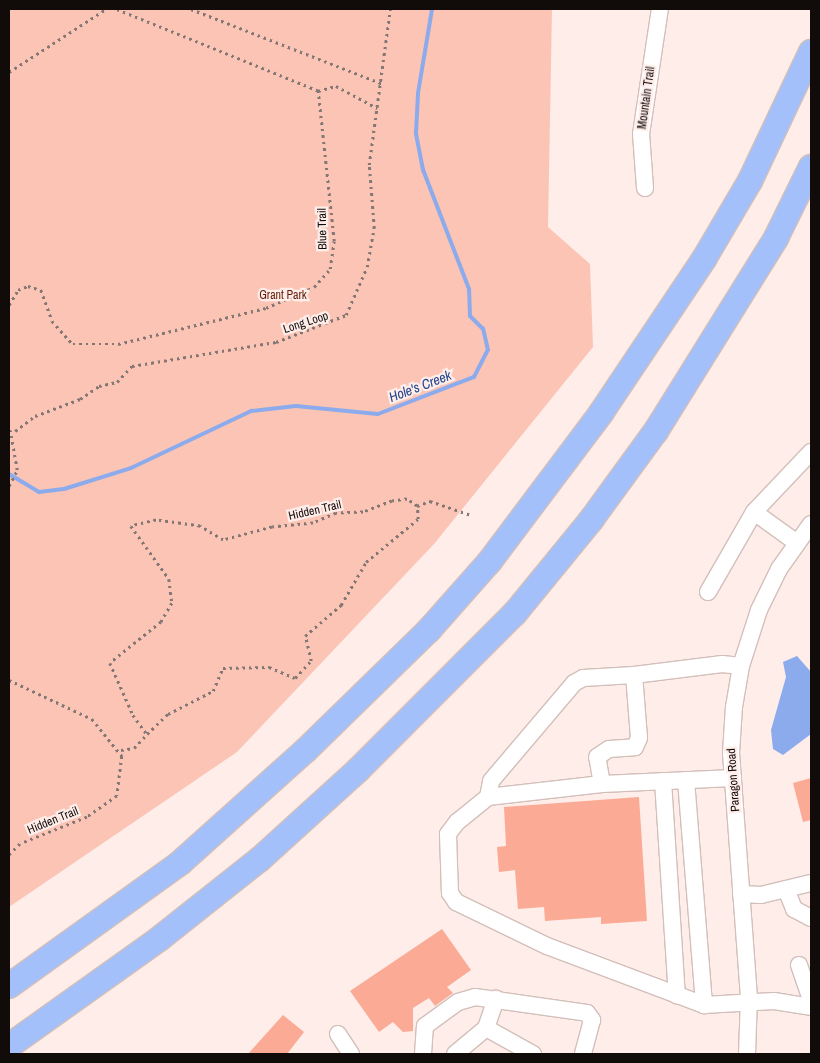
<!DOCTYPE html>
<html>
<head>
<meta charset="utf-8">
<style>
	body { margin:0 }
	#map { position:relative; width:820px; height:1063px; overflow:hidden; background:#feede9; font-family:"Archivo Narrow",sans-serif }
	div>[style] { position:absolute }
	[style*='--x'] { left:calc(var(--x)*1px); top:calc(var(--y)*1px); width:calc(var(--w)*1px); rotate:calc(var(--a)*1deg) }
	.green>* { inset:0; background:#fcc4b5 }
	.water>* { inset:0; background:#8babec }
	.stream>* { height:4px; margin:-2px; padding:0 2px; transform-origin:2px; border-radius:2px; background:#8babec }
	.building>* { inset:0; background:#fbaa95 }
	.path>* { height:2.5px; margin-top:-1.25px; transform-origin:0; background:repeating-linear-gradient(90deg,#827774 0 2.5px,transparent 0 6.5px) }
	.roads { filter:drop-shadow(1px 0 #d3bfba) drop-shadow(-1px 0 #d3bfba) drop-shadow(0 1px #d3bfba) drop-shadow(0 -1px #d3bfba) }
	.minor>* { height:16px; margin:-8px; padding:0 8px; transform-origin:8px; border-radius:8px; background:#fff }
	.highway>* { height:24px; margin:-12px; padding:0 12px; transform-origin:12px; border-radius:12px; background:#a3c0fb }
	span { translate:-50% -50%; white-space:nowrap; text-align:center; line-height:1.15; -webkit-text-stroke:4.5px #feede9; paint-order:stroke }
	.street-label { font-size:12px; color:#110b09 }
	.park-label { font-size:12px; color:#621c09 }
	.water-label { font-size:14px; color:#244691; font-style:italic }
	.frame { position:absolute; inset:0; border:10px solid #110b09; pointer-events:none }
</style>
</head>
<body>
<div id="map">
	<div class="green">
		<i style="clip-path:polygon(9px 9px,552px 9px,548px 227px,590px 264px,593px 347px,434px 544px,237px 752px,9px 907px)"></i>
	</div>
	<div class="water">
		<i style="clip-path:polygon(797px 656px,811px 672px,811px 734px,783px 755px,773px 749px,771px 730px,786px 677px,783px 662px)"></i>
	</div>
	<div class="stream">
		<i style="--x:9;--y:474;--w:35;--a:31"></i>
		<i style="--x:39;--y:492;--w:25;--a:-7"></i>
		<i style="--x:64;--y:489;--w:70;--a:-17.4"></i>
		<i style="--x:131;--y:468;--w:133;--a:-25.4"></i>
		<i style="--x:251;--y:411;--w:45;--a:-6.3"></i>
		<i style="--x:296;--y:406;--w:82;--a:5.6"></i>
		<i style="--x:378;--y:414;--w:103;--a:-21.1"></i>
		<i style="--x:474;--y:377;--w:30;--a:-63"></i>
		<i style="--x:488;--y:350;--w:22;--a:-103"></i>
		<i style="--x:483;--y:329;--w:18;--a:-135"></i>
		<i style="--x:470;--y:316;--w:27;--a:-92"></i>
		<i style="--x:469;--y:289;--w:128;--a:-111.1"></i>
		<i style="--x:423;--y:170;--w:38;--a:-101"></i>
		<i style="--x:416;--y:133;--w:40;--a:-87.1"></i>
		<i style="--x:418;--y:93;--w:85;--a:-80.5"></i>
	</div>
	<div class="building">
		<i style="clip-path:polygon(811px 778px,811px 820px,803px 822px,793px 783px)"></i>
		<i style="clip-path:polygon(639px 797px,647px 921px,601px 924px,601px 917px,545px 921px,544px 907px,518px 909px,515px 870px,499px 872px,497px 847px,506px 846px,504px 807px)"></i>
		<i style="clip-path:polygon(442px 929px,471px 970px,447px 987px,453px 993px,435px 1006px,429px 998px,413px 1008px,413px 1031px,403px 1032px,393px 1022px,379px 1032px,350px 991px)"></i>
		<i style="clip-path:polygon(283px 1015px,304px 1032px,287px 1054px,248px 1054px)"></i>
	</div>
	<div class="path">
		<i style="--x:191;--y:9;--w:206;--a:21.3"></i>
		<i style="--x:9;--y:72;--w:116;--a:-33"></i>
		<i style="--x:318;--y:91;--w:19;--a:-16"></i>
		<i style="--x:336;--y:86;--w:47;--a:28.2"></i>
		<i style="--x:9;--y:305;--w:17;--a:-59"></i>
		<i style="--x:18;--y:290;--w:11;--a:-22"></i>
		<i style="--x:28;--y:286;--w:14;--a:17"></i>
		<i style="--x:41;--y:290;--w:33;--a:70"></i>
		<i style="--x:52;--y:321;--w:31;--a:48"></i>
		<i style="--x:73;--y:344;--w:45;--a:0"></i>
		<i style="--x:118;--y:344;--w:152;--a:-13.7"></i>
		<i style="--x:266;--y:308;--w:52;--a:-23.6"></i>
		<i style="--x:314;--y:287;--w:24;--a:-48"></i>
		<i style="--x:330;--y:269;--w:28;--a:-82"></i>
		<i style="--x:334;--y:241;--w:151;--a:-96.1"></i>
		<i style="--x:318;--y:91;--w:219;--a:-158"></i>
		<i style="--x:9;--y:431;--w:6;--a:0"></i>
		<i style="--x:15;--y:431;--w:25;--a:-37"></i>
		<i style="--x:35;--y:416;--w:48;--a:-20.7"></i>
		<i style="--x:80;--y:399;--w:23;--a:-34"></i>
		<i style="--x:99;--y:386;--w:18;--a:-13"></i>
		<i style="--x:117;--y:382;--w:22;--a:-47"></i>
		<i style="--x:132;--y:366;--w:146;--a:-9.5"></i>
		<i style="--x:276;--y:342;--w:75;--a:-21.1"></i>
		<i style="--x:346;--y:315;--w:52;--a:-66.4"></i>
		<i style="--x:367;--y:267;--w:40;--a:-80"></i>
		<i style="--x:374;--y:228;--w:63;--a:-94.5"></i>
		<i style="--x:369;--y:165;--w:157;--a:-82.3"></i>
		<i style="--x:9;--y:486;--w:18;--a:-63"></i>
		<i style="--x:17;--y:470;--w:40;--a:-100"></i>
		<i style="--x:417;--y:506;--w:14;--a:-21"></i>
		<i style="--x:430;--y:501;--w:43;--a:18.9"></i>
		<i style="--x:9;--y:680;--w:92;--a:25.2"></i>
		<i style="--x:92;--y:719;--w:48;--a:51"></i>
		<i style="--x:122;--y:756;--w:40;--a:97.1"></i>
		<i style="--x:117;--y:796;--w:37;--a:145"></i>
		<i style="--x:87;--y:817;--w:72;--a:158.1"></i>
		<i style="--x:20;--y:844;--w:16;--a:135"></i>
		<i style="--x:121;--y:750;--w:13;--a:-9"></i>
		<i style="--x:134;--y:748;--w:19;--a:-47"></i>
		<i style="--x:147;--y:734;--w:29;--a:-44"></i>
		<i style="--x:168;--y:714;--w:51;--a:-27.1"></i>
		<i style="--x:213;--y:691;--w:25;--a:-67"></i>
		<i style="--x:223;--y:668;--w:46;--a:-1.2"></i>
		<i style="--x:269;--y:667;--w:28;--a:23"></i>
		<i style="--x:295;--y:678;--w:23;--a:-47"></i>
		<i style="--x:311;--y:661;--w:26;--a:-103"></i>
		<i style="--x:305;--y:636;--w:48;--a:-40.7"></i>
		<i style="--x:341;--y:605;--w:50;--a:-59.8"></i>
		<i style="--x:366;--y:562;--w:67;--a:-39.6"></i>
		<i style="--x:418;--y:519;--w:13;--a:-94"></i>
		<i style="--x:417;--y:506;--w:12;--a:-145"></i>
		<i style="--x:407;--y:499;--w:15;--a:172"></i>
		<i style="--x:392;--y:501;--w:31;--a:159"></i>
		<i style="--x:363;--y:512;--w:27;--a:178"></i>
		<i style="--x:336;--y:513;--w:25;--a:157"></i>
		<i style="--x:313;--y:523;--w:41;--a:174.4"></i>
		<i style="--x:272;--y:527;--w:51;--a:165.1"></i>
		<i style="--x:223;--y:540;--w:27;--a:-149"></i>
		<i style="--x:200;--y:526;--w:44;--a:-172.2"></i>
		<i style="--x:156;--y:520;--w:26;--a:167"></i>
		<i style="--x:131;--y:526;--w:65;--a:54.4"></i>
		<i style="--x:169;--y:579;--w:24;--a:83"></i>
		<i style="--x:172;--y:603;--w:22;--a:120"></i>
		<i style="--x:161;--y:622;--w:65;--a:141.2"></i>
		<i style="--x:110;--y:663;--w:57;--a:66.1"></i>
		<i style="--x:133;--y:715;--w:24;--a:54"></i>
	</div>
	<div class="roads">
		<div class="minor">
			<i style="--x:645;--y:188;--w:54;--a:-94.2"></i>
			<i style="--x:641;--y:134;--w:126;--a:-81.4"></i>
			<i style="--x:797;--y:543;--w:53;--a:-144.2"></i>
			<i style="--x:754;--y:512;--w:83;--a:-46.5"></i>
			<i style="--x:708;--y:592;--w:92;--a:-60.1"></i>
			<i style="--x:733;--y:778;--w:131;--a:177.4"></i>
			<i style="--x:602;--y:784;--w:115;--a:173.5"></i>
			<i style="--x:488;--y:797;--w:40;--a:141"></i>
			<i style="--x:457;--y:822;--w:15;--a:127"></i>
			<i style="--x:448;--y:834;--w:59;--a:88.1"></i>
			<i style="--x:450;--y:893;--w:11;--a:56"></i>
			<i style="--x:456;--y:902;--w:101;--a:25.8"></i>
			<i style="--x:547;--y:946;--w:168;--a:20.6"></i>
			<i style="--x:704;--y:1005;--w:70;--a:-3.3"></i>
			<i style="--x:774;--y:1001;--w:37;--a:9"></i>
			<i style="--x:686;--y:780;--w:226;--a:85.4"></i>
			<i style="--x:663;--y:781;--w:215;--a:86.3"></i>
			<i style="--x:602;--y:784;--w:27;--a:-100"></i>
			<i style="--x:597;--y:757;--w:14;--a:-34"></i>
			<i style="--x:609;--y:749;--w:26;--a:-4"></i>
			<i style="--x:635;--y:747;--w:10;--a:-66"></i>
			<i style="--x:639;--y:738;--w:63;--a:-94.5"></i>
			<i style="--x:634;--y:675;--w:89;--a:-7.1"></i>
			<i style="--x:722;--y:664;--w:19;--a:6"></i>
			<i style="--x:488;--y:797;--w:16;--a:-79"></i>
			<i style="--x:491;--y:781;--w:128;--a:-49.7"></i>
			<i style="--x:574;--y:683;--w:10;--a:-29"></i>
			<i style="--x:583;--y:678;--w:51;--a:-3.4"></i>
			<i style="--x:786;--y:889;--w:22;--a:68"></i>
			<i style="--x:794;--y:909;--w:19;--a:28"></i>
			<i style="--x:741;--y:894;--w:20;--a:3"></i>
			<i style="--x:761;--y:895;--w:51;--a:-13.5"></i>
			<i style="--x:799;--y:965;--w:37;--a:71"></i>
			<i style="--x:486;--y:1028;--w:31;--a:-71"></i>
			<i style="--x:338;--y:1034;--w:24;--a:57"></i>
			<i style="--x:423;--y:1054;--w:28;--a:-86"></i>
			<i style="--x:425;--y:1026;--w:41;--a:-36"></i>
			<i style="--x:458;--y:1002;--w:18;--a:-16"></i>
			<i style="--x:475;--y:997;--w:113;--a:8.1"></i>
			<i style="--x:587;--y:1013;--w:9;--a:54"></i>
			<i style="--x:592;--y:1020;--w:35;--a:105"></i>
			<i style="--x:455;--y:1054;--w:40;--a:-40"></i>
			<i style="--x:486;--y:1028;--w:54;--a:29"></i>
			<i style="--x:747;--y:1054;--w:56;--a:-88"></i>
			<i style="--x:749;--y:998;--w:246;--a:-94.2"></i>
			<i style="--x:731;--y:753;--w:46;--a:-86.3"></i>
			<i style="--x:734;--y:707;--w:42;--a:-80.3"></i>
			<i style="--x:741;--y:666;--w:59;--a:-72.2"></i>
			<i style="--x:759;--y:610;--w:46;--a:-64"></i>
			<i style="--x:779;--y:569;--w:55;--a:-54.6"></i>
		</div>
		<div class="highway">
			<i style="--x:9;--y:986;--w:211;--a:-35.7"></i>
			<i style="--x:180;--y:863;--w:169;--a:-41.9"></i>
			<i style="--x:306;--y:750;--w:172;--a:-44.3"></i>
			<i style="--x:429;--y:630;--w:92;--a:-48.5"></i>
			<i style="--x:490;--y:561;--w:185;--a:-53.1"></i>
			<i style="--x:601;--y:413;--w:185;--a:-56.2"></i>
			<i style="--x:704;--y:259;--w:91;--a:-59.5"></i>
			<i style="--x:750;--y:181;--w:143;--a:-64.7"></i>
			<i style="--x:9;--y:1046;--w:184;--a:-35.5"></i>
			<i style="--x:159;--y:939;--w:129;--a:-38.4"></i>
			<i style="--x:260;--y:859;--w:131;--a:-42.2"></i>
			<i style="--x:357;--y:771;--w:223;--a:-45"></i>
			<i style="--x:515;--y:613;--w:120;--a:-50.7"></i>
			<i style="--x:591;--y:520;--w:110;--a:-53.9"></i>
			<i style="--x:656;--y:431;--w:227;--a:-58.1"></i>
			<i style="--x:776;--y:238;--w:79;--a:-63.8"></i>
		</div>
	</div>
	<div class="street-label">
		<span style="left:647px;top:98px;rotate:-82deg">Mountain Trail</span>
		<span style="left:323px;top:229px;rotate:-91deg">Blue Trail</span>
		<span style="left:306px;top:323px;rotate:-18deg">Long Loop</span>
		<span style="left:315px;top:511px;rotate:-13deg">Hidden Trail</span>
		<span style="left:734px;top:780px;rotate:-94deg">Paragon Road</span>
		<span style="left:53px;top:821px;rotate:-22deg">Hidden Trail</span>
	</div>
	<div class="park-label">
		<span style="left:283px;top:296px">Grant Park</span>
	</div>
	<div class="water-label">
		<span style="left:420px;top:386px;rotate:-21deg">Hole's Creek</span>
	</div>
	<div class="frame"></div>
</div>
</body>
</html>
